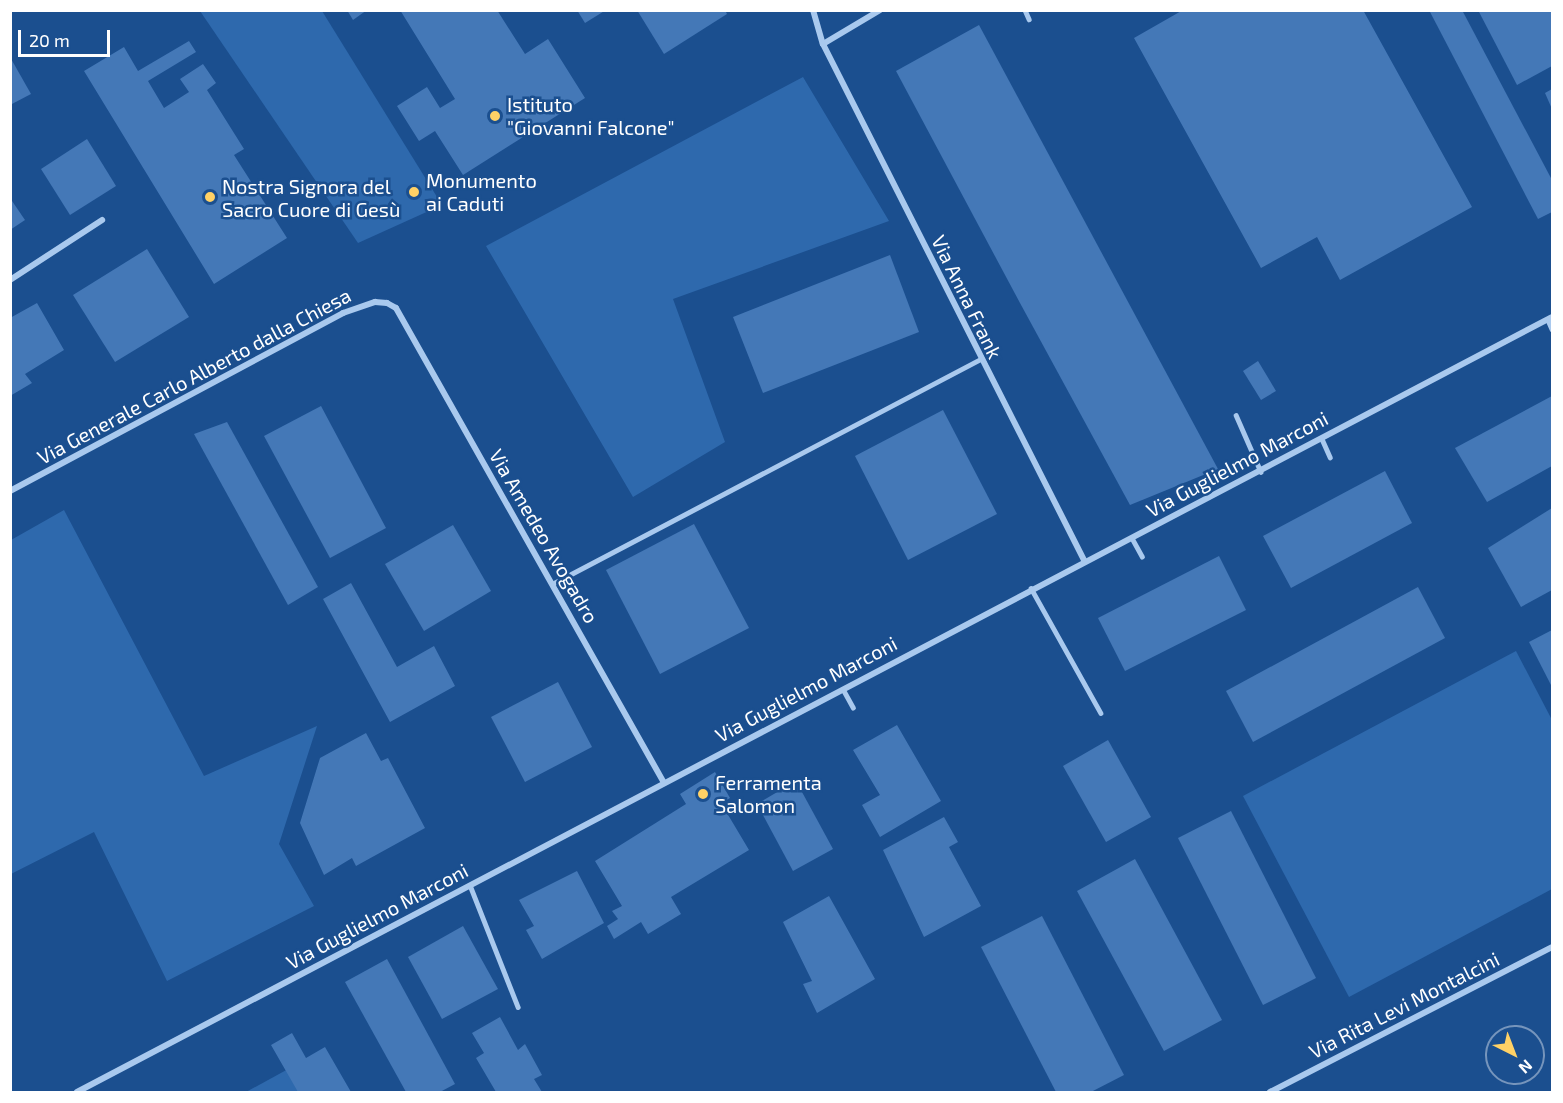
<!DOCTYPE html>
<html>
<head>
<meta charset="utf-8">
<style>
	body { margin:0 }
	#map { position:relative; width:1563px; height:1103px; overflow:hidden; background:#1b4f8f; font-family:"Exo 2",sans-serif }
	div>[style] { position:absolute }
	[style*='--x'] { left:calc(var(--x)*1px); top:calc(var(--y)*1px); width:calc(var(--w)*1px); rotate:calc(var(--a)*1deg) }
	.green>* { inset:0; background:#2e69ad }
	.building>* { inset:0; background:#4478b7 }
	.service>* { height:4.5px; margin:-2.25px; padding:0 2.25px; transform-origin:2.25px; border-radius:2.25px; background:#a9c9ee }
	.minor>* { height:6px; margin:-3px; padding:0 3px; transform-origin:3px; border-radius:3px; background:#a9c9ee }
	.dots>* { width:16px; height:16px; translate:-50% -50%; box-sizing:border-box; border:3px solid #1b4f8f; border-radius:50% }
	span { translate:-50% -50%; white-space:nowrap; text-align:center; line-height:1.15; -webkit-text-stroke:5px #1b4f8f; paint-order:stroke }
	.poi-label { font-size:20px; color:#fff }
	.left { translate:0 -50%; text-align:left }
	.street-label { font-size:20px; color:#fff }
	.frame { position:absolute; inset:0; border:12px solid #fff; pointer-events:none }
	.north { position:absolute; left:1485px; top:1025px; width:60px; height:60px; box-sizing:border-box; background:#1b4f8f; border:2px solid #7695bc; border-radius:50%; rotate:138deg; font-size:16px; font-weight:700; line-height:24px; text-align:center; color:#fff }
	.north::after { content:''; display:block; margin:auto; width:21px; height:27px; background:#ffd166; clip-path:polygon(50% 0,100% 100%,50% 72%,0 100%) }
	.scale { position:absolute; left:18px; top:30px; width:92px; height:27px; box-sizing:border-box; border:3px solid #fff; border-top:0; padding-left:8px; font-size:18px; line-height:21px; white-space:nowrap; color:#fff; -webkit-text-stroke:4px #1b4f8f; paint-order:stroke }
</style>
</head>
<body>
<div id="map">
	<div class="green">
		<i style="clip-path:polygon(200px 11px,322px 11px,442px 205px,358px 243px)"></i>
		<i style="clip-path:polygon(803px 77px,889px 221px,673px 299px,725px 442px,633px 497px,486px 246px)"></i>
		<i style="clip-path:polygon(64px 510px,204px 776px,317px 726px,279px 844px,314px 906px,167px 981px,94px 832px,11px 874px,11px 540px)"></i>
		<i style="clip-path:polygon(1516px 651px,1552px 720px,1552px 889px,1349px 997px,1243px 796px)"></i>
		<i style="clip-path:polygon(290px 1068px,305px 1092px,246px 1092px)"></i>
	</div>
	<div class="building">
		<i style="clip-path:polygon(347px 10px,367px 10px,353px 20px)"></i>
		<i style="clip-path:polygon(400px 10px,497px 10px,525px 54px,548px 39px,585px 98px,463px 175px,435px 131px,419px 141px,397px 106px,427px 87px,440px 108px,455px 99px)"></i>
		<i style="clip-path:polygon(577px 10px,606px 10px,585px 23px)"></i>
		<i style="clip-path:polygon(637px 10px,725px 10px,727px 14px,664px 54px)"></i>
		<i style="clip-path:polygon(1183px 10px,1363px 10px,1472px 207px,1340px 280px,1317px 237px,1261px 268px,1134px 38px)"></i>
		<i style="clip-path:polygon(1429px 10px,1462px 10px,1552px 180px,1552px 212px,1538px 219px)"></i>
		<i style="clip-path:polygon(1478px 10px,1552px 10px,1552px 66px,1517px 85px)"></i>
		<i style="clip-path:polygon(979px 25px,1218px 469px,1130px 505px,1020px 303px,896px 71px)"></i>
		<i style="clip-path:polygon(189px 41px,196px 52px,148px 81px,164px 108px,189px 92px,180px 79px,203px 64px,216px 83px,207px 90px,244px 149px,234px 155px,287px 238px,214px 284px,84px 71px,124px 47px,138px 71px)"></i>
		<i style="clip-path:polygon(10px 57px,31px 94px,10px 105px)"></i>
		<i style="clip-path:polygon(1552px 89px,1552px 109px,1545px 93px)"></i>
		<i style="clip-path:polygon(87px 139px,116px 186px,70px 215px,41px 169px)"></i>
		<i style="clip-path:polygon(10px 198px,25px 220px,10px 230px)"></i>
		<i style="clip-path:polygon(147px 249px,189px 317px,115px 362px,73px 295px)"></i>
		<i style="clip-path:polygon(890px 255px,919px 332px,763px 393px,733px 317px)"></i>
		<i style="clip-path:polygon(37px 303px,64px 350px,25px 374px,32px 383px,10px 396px,10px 318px)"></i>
		<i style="clip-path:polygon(1258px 361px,1276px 391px,1261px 400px,1243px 371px)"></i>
		<i style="clip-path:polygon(1552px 396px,1552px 466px,1487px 502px,1455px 448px)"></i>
		<i style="clip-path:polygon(321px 406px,386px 528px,330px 558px,264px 436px)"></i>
		<i style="clip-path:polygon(943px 410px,997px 514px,908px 560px,855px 456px)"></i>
		<i style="clip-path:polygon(227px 422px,318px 587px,288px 605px,194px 434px)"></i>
		<i style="clip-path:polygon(1385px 471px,1412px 523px,1291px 588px,1263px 536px)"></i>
		<i style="clip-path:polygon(1552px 508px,1552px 590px,1521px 607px,1488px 548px)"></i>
		<i style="clip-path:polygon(694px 524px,749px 628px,660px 674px,606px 570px)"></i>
		<i style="clip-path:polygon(453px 525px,491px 591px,424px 631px,385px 564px)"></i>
		<i style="clip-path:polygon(1219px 556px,1246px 610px,1125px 671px,1098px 618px)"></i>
		<i style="clip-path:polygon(351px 583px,397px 667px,434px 646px,455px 686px,390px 722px,323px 599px)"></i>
		<i style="clip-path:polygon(1418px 587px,1445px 638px,1253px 742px,1226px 691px)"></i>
		<i style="clip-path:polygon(1552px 630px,1552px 687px,1529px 642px)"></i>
		<i style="clip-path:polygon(558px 682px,592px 747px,525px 782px,491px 717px)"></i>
		<i style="clip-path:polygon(897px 725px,941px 801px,880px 837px,862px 805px,880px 795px,853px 750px)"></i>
		<i style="clip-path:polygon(366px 733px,381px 761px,388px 758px,425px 828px,356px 866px,352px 858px,324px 875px,300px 823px,320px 758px)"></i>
		<i style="clip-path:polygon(1108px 740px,1151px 817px,1106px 842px,1063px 766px)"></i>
		<i style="clip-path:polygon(715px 772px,730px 798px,721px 803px,749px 850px,671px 897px,681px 914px,648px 934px,641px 922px,614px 939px,607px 926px,618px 919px,612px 911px,622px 906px,595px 861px,686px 804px,680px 794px)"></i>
		<i style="clip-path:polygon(796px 781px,833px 849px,793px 871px,757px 804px)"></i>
		<i style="clip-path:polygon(1231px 811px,1316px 978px,1263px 1005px,1178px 838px)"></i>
		<i style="clip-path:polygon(944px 817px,958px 842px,949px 847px,981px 906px,924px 937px,883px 850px)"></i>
		<i style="clip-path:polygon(1135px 859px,1222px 1020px,1164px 1051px,1077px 891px)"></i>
		<i style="clip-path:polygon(577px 871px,604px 923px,542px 959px,526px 930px,534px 926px,519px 900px)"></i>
		<i style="clip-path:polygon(829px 896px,875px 979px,817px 1013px,803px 984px,812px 981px,783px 922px)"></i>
		<i style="clip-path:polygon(1042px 916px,1124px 1075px,1091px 1092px,1056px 1092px,981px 947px)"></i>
		<i style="clip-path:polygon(463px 926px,498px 989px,442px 1019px,408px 957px)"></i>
		<i style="clip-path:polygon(387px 959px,455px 1084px,440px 1092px,406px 1092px,345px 982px)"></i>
		<i style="clip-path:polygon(500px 1017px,518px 1050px,525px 1044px,542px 1075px,534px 1079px,542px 1092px,496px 1092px,476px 1058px,484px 1053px,472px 1033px)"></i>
		<i style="clip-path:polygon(292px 1033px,306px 1058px,325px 1047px,351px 1092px,298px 1092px,271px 1045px)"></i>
	</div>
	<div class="service">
		<i style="--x:1025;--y:10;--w:10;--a:66"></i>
		<i style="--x:1548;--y:320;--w:10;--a:66"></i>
		<i style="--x:1236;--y:415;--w:62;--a:66.3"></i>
		<i style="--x:1322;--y:439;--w:20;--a:66"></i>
		<i style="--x:1132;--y:538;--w:21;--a:61"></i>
		<i style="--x:554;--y:583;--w:480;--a:-27.7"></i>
		<i style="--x:1031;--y:588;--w:143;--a:60.8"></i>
		<i style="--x:843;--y:689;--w:21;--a:61"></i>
		<i style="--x:470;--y:885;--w:131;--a:68.5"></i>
	</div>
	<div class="minor">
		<i style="--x:813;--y:10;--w:35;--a:74"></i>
		<i style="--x:823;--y:44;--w:580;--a:63.17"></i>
		<i style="--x:823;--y:44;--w:66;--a:-30.8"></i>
		<i style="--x:10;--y:280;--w:110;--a:-33.1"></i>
		<i style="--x:10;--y:491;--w:378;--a:-28.1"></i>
		<i style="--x:343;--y:313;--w:34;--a:-19"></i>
		<i style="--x:375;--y:302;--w:12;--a:5"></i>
		<i style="--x:387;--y:303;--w:10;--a:29"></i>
		<i style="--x:396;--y:308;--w:543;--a:60.56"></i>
		<i style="--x:77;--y:1092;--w:1666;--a:-27.72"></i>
		<i style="--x:1270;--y:1092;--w:317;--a:-27.2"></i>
	</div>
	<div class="dots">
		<i style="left:495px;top:116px;background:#ffd166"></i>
		<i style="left:414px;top:192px;background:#ffd166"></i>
		<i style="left:210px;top:197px;background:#ffd166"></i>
		<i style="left:703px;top:794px;background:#ffd166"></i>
	</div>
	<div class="poi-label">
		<span class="left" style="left:507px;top:116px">Istituto<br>"Giovanni Falcone"</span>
		<span class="left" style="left:426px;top:192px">Monumento<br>ai Caduti</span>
		<span class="left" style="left:222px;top:198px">Nostra Signora del<br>Sacro Cuore di Gesù</span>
		<span class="left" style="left:715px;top:794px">Ferramenta<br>Salomon</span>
	</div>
	<div class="street-label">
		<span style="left:967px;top:297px;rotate:64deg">Via Anna Frank</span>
		<span style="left:194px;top:376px;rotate:-28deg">Via Generale Carlo Alberto dalla Chiesa</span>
		<span style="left:1237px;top:464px;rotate:-28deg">Via Guglielmo Marconi</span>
		<span style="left:544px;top:536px;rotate:60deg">Via Amedeo Avogadro</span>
		<span style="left:806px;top:689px;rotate:-28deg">Via Guglielmo Marconi</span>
		<span style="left:377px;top:916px;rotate:-28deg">Via Guglielmo Marconi</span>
		<span style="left:1404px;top:1005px;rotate:-27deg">Via Rita Levi Montalcini</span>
	</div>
	<div class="frame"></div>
	<div class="north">N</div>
	<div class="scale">20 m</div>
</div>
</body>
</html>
